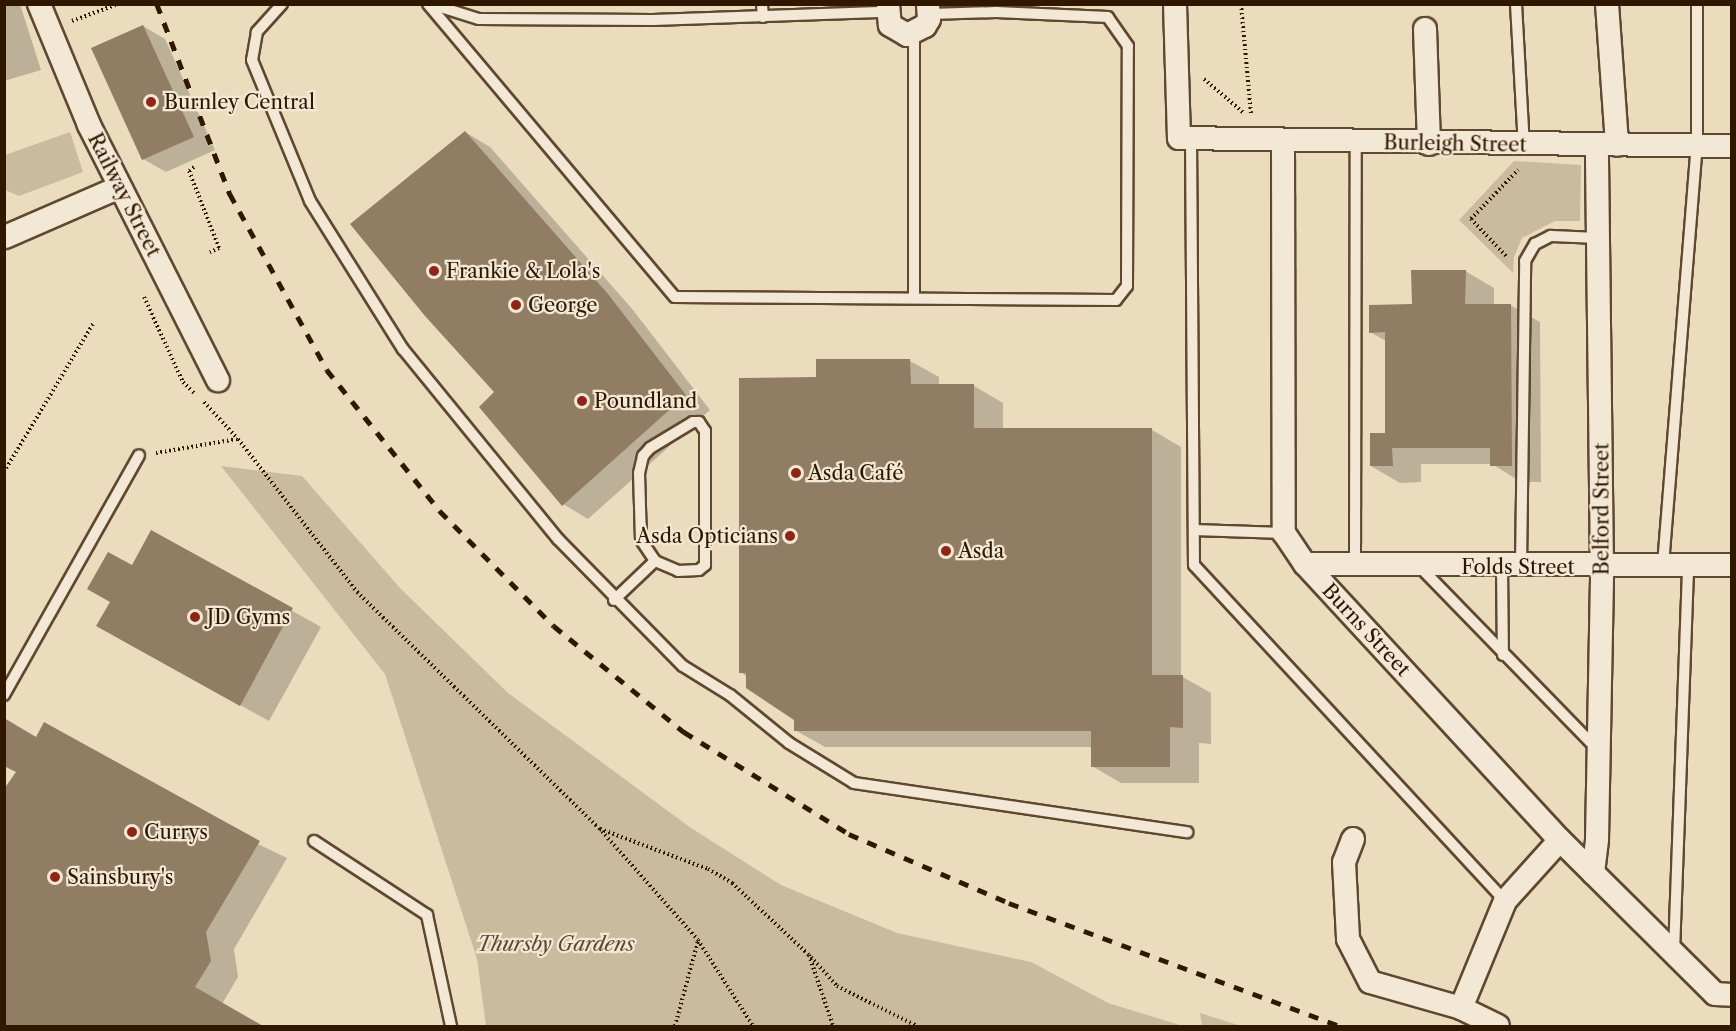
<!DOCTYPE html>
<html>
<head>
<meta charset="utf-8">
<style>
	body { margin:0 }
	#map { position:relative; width:1736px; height:1031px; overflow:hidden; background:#ebdcbe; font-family:"Libre Caslon Text",serif }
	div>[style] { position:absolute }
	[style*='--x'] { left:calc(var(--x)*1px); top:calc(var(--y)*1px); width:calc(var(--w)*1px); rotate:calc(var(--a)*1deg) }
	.green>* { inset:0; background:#cbbb9e }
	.shadow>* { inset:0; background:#0003 }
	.building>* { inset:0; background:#917d63 }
	.path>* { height:4px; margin-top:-2px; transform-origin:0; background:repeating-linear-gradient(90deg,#301700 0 1.5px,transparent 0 4.5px) }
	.roads { filter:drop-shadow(2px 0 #5f4830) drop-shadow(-2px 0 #5f4830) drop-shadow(0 2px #5f4830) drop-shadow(0 -2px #5f4830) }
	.lane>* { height:10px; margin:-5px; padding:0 5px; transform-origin:5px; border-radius:5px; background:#f2e8d5 }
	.street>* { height:22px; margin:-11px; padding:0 11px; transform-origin:11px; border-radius:11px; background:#f2e8d5 }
	.rail>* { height:4.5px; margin-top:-2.25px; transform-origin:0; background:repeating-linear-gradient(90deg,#301700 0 10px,transparent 0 20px) }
	.dots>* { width:16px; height:16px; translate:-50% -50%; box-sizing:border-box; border:3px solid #f2e8d5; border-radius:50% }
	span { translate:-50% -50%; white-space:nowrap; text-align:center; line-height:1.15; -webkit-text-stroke:4.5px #f2e8d5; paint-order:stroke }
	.poi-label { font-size:20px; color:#301700 }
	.left { translate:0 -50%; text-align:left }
	.right { translate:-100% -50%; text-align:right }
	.street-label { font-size:20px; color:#301700 }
	.park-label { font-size:20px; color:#5e482f; font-style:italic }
	.frame { position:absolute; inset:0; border:6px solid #301700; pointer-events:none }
</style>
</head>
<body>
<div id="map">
	<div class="green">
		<i style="clip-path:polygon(70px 132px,83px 172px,19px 196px,5px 190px,5px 155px)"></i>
		<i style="clip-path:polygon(1514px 161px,1581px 165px,1580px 221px,1555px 221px,1522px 238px,1514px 257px,1513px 273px,1459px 220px)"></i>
		<i style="clip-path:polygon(221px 466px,302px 476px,400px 588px,508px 693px,691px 828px,781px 885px,897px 933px,1031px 962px,1108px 1003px,1183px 1026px,486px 1026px,477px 959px,385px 674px)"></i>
		<i style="clip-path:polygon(1200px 1013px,1241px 1026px,1202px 1026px)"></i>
	</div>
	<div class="shadow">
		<i style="clip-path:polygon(4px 4px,20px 4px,41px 70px,4px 81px)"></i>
		<i style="clip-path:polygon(143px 26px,165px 39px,215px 150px,166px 172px,143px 159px)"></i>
		<i style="clip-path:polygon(465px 132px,490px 147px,633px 310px,710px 410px,588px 519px,563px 504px,496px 392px)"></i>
		<i style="clip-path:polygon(1465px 271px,1494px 288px,1494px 305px,1510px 305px,1540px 322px,1541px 482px,1521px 482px,1492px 464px,1421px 464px,1421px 482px,1400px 483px,1371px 466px,1387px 435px,1386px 341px,1370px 332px)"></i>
		<i style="clip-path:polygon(910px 361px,939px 377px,939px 386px,974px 386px,1003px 403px,1003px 430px,1152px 430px,1181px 447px,1181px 676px,1211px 693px,1211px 744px,1199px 743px,1199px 783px,1121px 783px,1092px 766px,1092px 747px,825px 747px,795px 730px,795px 719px,741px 672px,818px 379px)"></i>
		<i style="clip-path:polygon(151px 532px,321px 627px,269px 721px,127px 643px)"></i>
		<i style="clip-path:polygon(37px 739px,287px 858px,234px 949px,238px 977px,222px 1004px,260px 1026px,4px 1026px,4px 792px)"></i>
	</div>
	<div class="building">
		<i style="clip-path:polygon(143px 25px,194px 137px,142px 160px,91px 48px)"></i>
		<i style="clip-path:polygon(465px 131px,608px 294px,686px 395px,562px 506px,479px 407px,494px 392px,425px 316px,350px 224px)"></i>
		<i style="clip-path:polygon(1411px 270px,1466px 270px,1465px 304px,1511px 304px,1512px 466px,1490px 466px,1490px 448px,1392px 448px,1393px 466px,1370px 466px,1370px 433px,1385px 433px,1385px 332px,1369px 333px,1369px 305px,1412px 304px)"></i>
		<i style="clip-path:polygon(816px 359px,910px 359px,911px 384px,974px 384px,974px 428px,1152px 428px,1152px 675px,1183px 675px,1183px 728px,1170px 727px,1170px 767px,1091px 767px,1091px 731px,794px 731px,794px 720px,746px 688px,746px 673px,739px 673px,739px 378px,816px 377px)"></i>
		<i style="clip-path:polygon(151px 530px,293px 608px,240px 706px,96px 626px,110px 602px,87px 589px,108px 552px,132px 565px)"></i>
		<i style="clip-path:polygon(4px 718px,36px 737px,44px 722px,260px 841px,206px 932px,211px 961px,195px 987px,263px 1026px,4px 1026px,4px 789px,16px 772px,4px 766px)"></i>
	</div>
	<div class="path">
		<i style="--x:1241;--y:4;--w:110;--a:84.8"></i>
		<i style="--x:72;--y:21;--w:49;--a:-20.3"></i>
		<i style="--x:1204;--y:79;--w:52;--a:40.4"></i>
		<i style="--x:194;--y:167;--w:6;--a:141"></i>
		<i style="--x:189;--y:171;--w:83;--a:68.7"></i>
		<i style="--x:219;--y:248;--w:10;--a:156"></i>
		<i style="--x:1506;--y:256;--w:51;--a:-133.4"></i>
		<i style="--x:1471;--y:219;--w:68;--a:-46.2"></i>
		<i style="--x:144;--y:297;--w:94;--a:65.4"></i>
		<i style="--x:183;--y:382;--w:16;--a:45"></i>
		<i style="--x:204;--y:402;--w:50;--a:47.4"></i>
		<i style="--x:238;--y:439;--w:194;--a:52.1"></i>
		<i style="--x:357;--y:592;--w:338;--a:44.3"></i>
		<i style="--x:599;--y:828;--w:149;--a:48.5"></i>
		<i style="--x:698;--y:940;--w:102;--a:57.4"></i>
		<i style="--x:156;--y:453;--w:82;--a:-9.8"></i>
		<i style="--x:4;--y:472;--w:173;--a:-59"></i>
		<i style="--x:600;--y:829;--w:115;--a:20.3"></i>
		<i style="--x:708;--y:869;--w:28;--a:30"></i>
		<i style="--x:732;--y:883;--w:105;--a:43.1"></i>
		<i style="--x:809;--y:955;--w:75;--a:71.3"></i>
		<i style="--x:811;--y:957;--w:39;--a:48"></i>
		<i style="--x:837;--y:986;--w:89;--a:26.6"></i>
		<i style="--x:675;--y:1026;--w:88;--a:-74.9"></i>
	</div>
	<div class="roads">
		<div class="lane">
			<i style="--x:282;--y:4;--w:38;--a:132"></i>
			<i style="--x:257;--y:32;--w:28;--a:100"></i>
			<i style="--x:252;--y:60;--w:152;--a:67.6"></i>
			<i style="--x:310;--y:201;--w:175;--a:57.9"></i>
			<i style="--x:403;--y:349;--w:245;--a:50.8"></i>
			<i style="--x:558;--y:539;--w:178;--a:45.5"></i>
			<i style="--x:683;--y:666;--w:55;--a:31.7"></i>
			<i style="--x:730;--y:695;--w:76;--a:39.1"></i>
			<i style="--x:789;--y:743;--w:76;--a:31.6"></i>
			<i style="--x:854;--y:783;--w:337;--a:8.4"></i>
			<i style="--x:428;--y:4;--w:383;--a:49.9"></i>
			<i style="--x:675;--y:297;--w:441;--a:0.4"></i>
			<i style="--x:1116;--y:300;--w:18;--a:-52"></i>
			<i style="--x:1127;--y:286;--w:240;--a:-89.8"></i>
			<i style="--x:1128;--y:46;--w:35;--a:-125"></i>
			<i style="--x:1108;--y:17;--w:112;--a:-177.4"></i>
			<i style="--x:996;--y:12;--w:66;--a:178.3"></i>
			<i style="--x:431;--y:4;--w:50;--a:17.4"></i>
			<i style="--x:479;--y:19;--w:174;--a:0.3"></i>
			<i style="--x:653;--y:20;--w:233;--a:-2"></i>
			<i style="--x:762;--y:4;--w:13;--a:86"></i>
			<i style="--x:1516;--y:4;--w:141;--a:86.8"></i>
			<i style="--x:1191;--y:138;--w:427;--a:89.6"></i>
			<i style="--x:1194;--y:565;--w:458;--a:47.2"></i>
			<i style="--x:914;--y:297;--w:263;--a:-90"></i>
			<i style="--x:1194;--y:530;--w:90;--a:1.9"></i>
			<i style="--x:1521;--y:565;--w:304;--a:-89.2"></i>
			<i style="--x:1525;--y:261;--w:20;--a:-60"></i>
			<i style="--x:1535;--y:244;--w:18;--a:-27"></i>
			<i style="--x:1551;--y:236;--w:48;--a:2.4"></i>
			<i style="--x:1663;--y:565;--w:421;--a:-85.4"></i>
			<i style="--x:1697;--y:145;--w:141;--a:-90"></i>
			<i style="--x:1355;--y:566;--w:424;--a:-89.9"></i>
			<i style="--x:1419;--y:566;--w:255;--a:45.8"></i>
			<i style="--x:1502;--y:566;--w:89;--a:89.4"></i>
			<i style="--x:614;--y:600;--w:57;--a:-43.6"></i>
			<i style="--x:655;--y:561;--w:25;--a:23"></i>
			<i style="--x:678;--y:571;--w:21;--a:-3"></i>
			<i style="--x:699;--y:570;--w:8;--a:-40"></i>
			<i style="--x:705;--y:565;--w:134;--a:-90"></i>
			<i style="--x:705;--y:431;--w:11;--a:-124"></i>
			<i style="--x:699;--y:422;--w:6;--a:180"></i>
			<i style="--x:693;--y:422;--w:50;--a:148.8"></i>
			<i style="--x:650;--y:448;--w:11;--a:131"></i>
			<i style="--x:643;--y:456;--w:17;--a:103"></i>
			<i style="--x:639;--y:473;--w:67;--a:88.3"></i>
			<i style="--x:641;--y:540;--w:25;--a:56"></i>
			<i style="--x:4;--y:695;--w:275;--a:-60.6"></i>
			<i style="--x:314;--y:841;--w:135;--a:33.2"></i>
			<i style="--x:427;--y:915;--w:114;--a:77.8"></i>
			<i style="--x:1674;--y:952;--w:387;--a:-87.9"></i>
		</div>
		<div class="street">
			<i style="--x:39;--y:4;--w:131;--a:67.5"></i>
			<i style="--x:89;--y:125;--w:286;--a:63.2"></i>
			<i style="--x:888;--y:4;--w:21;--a:85"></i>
			<i style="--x:890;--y:25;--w:20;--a:30"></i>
			<i style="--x:907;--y:35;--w:20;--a:-27"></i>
			<i style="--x:925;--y:26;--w:8;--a:-60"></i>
			<i style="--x:929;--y:19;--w:15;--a:-94"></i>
			<i style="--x:1175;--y:4;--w:134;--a:88.3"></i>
			<i style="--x:1179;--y:138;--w:553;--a:0.83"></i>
			<i style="--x:1607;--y:4;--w:141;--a:85.9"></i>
			<i style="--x:1425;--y:29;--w:115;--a:88"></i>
			<i style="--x:1283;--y:140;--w:393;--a:89.9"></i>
			<i style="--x:1284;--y:533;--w:37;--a:56"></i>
			<i style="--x:1305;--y:564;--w:376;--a:47.3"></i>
			<i style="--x:1560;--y:840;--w:218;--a:44.8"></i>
			<i style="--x:1715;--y:994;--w:17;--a:3"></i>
			<i style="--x:5;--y:237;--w:125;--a:-23.5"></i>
			<i style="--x:1305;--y:564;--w:427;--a:0.1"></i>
			<i style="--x:1353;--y:839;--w:25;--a:111"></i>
			<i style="--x:1344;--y:862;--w:77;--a:87"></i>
			<i style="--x:1348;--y:939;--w:48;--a:62.9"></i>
			<i style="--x:1370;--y:982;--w:95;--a:15.9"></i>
			<i style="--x:1461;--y:1008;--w:116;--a:-67.6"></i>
			<i style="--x:1505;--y:901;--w:82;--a:-48"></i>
			<i style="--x:1593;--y:873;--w:34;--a:-83"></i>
			<i style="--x:1597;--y:839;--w:271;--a:-88.9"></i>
			<i style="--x:1602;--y:568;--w:424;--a:-90.7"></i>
			<i style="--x:1461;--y:1008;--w:41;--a:25.9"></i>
		</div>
	</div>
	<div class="rail">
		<i style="--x:157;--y:4;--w:204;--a:69"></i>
		<i style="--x:230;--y:194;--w:201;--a:61.1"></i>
		<i style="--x:327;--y:370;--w:181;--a:51.3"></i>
		<i style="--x:440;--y:511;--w:162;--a:45.3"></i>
		<i style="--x:554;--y:626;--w:168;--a:39.2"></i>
		<i style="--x:684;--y:732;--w:194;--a:31.7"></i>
		<i style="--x:849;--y:834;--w:174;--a:23.3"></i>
		<i style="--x:1009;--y:903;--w:353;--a:20.4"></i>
	</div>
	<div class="dots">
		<i style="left:151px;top:102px;background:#8f2418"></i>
		<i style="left:434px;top:271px;background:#8f2418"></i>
		<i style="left:516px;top:305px;background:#8f2418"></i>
		<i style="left:582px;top:401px;background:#8f2418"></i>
		<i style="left:796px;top:473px;background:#8f2418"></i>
		<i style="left:790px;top:536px;background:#8f2418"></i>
		<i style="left:946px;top:551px;background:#8f2418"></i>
		<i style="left:195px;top:617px;background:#8f2418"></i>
		<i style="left:132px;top:832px;background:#8f2418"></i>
		<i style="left:55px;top:877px;background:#8f2418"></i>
	</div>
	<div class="poi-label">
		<span class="left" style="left:164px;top:102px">Burnley Central</span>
		<span class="left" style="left:446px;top:271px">Frankie &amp; Lola's</span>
		<span class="left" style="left:528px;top:305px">George</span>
		<span class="left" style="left:594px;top:401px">Poundland</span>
		<span class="left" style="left:808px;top:473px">Asda Café</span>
		<span class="right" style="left:778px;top:536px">Asda Opticians</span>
		<span class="left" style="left:958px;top:551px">Asda</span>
		<span class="left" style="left:207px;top:617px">JD Gyms</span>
		<span class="left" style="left:144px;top:832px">Currys</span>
		<span class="left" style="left:67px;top:877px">Sainsbury's</span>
	</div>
	<div class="street-label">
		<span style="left:1455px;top:144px;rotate:1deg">Burleigh Street</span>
		<span style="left:124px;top:195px;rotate:63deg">Railway Street</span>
		<span style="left:1602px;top:509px;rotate:-90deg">Belford Street</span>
		<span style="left:1518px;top:567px">Folds Street</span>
		<span style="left:1366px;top:630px;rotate:47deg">Burns Street</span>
	</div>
	<div class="park-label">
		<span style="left:556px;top:944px">Thursby Gardens</span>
	</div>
	<div class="frame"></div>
</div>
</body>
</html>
